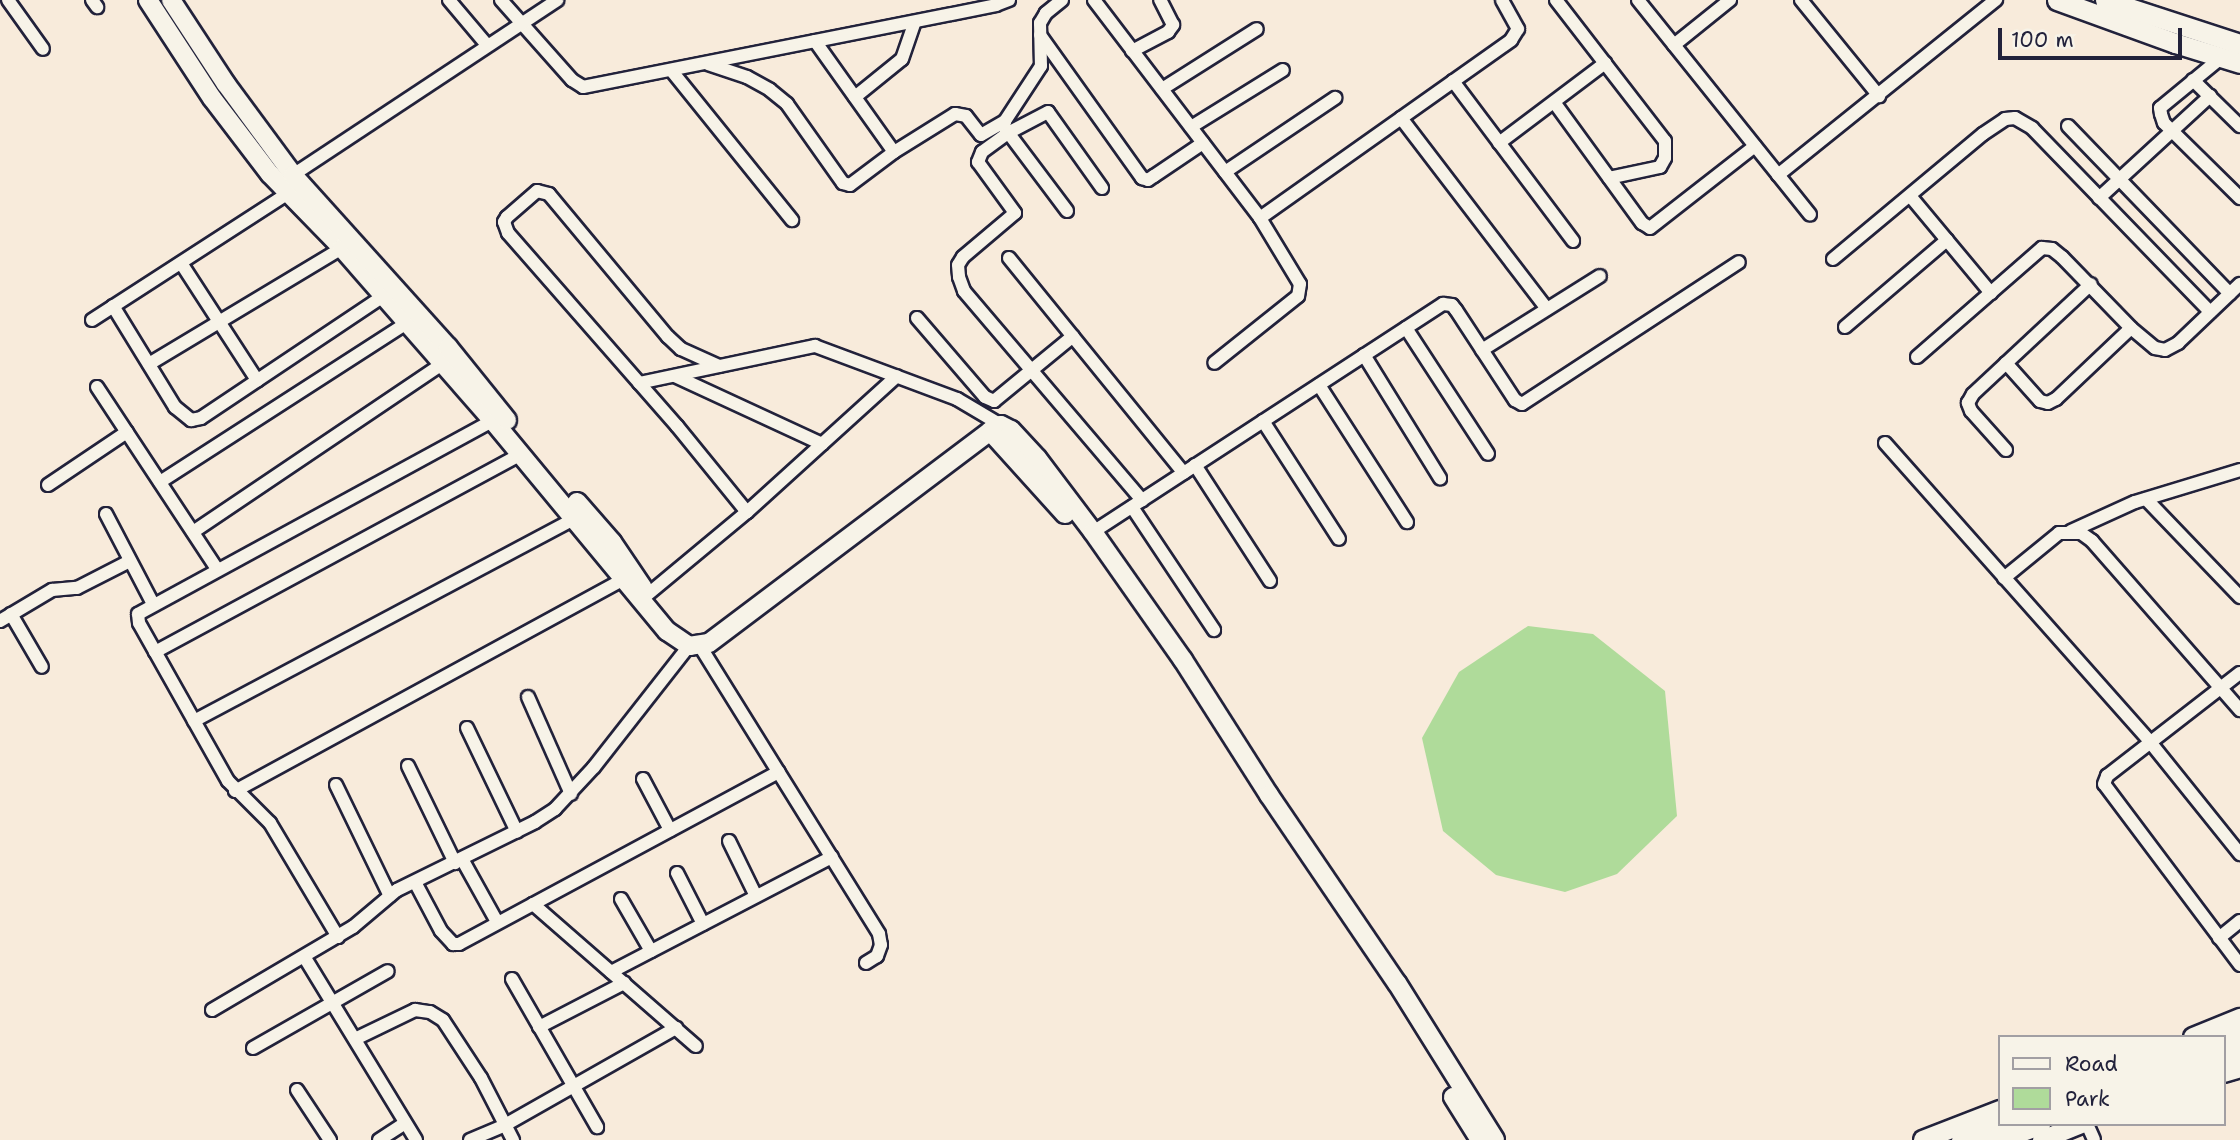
<!DOCTYPE html>
<html>
<head>
<meta charset="utf-8">
<style>
	body { margin:0 }
	#map { position:relative; width:2240px; height:1140px; overflow:hidden; background:#f8ebdb; font-family:"Shantell Sans",sans-serif }
	div>[style] { position:absolute }
	[style*='--x'] { left:calc(var(--x)*1px); top:calc(var(--y)*1px); width:calc(var(--w)*1px); rotate:calc(var(--a)*1deg) }
	.green>* { inset:0; background:#afdb9a }
	.roads { filter:drop-shadow(2px 0 #22223b) drop-shadow(-2px 0 #22223b) drop-shadow(0 2px #22223b) drop-shadow(0 -2px #22223b) }
	.street>* { height:12px; margin:-6px; padding:0 6px; transform-origin:6px; border-radius:6px; background:#f7f3e8 }
	.secondary>* { height:18px; margin:-9px; padding:0 9px; transform-origin:9px; border-radius:9px; background:#f7f3e8 }
	.primary>* { height:19px; margin:-9.5px; padding:0 9.5px; transform-origin:9.5px; border-radius:9.5px; background:#f7f3e8 }
	.highway>* { height:21px; margin:-10.5px; padding:0 10.5px; transform-origin:10.5px; border-radius:10.5px; background:#f7f3e8 }
	span { translate:-50% -50%; white-space:nowrap; text-align:center; line-height:1.15; -webkit-text-stroke:7px #f7f3e8; paint-order:stroke }
	.legend { position:absolute; left:1998px; top:1035px; width:228px; height:91px; box-sizing:border-box; background:#f7f3e8; border:2px solid #a29fa3; margin:0; padding:9px 12px; list-style:none; font-size:21px; color:#22223b }
	.legend li { display:flex; align-items:center; gap:14px; height:35px }
	.legend b { width:35px; border:2px solid #a29fa3 }
	.scale { position:absolute; left:1998px; top:28px; width:184px; height:32px; box-sizing:border-box; border:4px solid #22223b; border-top:0; padding-left:9px; font-size:21px; line-height:24px; white-space:nowrap; color:#22223b; -webkit-text-stroke:5px #f7f3e8; paint-order:stroke }
</style>
</head>
<body>
<div id="map">
	<div class="green">
		<i style="clip-path:polygon(1528px 626px,1593px 634px,1665px 691px,1677px 816px,1617px 874px,1565px 892px,1496px 875px,1443px 831px,1422px 738px,1459px 672px)"></i>
	</div>
	<div class="roads">
		<div class="street">
			<i style="--x:8;--y:0;--w:60;--a:54.5"></i>
			<i style="--x:92;--y:0;--w:9;--a:54"></i>
			<i style="--x:449;--y:0;--w:59;--a:49.8"></i>
			<i style="--x:501;--y:0;--w:107;--a:48.4"></i>
			<i style="--x:572;--y:80;--w:13;--a:32"></i>
			<i style="--x:583;--y:87;--w:421;--a:-11.2"></i>
			<i style="--x:996;--y:5;--w:14;--a:-21"></i>
			<i style="--x:1062;--y:0;--w:21;--a:141"></i>
			<i style="--x:1046;--y:13;--w:12;--a:121"></i>
			<i style="--x:1040;--y:23;--w:43;--a:88.7"></i>
			<i style="--x:1041;--y:66;--w:66;--a:123.2"></i>
			<i style="--x:1005;--y:121;--w:6;--a:99"></i>
			<i style="--x:1004;--y:127;--w:105;--a:53.1"></i>
			<i style="--x:1094;--y:0;--w:274;--a:52.7"></i>
			<i style="--x:1260;--y:218;--w:77;--a:58.8"></i>
			<i style="--x:1300;--y:284;--w:12;--a:99"></i>
			<i style="--x:1298;--y:296;--w:107;--a:141.4"></i>
			<i style="--x:1556;--y:0;--w:178;--a:52.3"></i>
			<i style="--x:1665;--y:141;--w:17;--a:90"></i>
			<i style="--x:1665;--y:158;--w:10;--a:119"></i>
			<i style="--x:1660;--y:167;--w:52;--a:167.8"></i>
			<i style="--x:1638;--y:0;--w:275;--a:51.3"></i>
			<i style="--x:1801;--y:0;--w:124;--a:50.9"></i>
			<i style="--x:1040;--y:35;--w:176;--a:54.5"></i>
			<i style="--x:1142;--y:178;--w:6;--a:18"></i>
			<i style="--x:1148;--y:180;--w:7;--a:-34"></i>
			<i style="--x:1154;--y:176;--w:59;--a:-34"></i>
			<i style="--x:815;--y:41;--w:136;--a:54.6"></i>
			<i style="--x:1674;--y:45;--w:72;--a:-38.8"></i>
			<i style="--x:1132;--y:51;--w:41;--a:-27.8"></i>
			<i style="--x:1168;--y:32;--w:9;--a:-54"></i>
			<i style="--x:1173;--y:25;--w:28;--a:-117"></i>
			<i style="--x:2222;--y:57;--w:80;--a:140.6"></i>
			<i style="--x:2160;--y:108;--w:6;--a:81"></i>
			<i style="--x:2161;--y:114;--w:9;--a:72"></i>
			<i style="--x:2164;--y:123;--w:107;--a:44.6"></i>
			<i style="--x:708;--y:64;--w:41;--a:18.4"></i>
			<i style="--x:747;--y:77;--w:26;--a:29"></i>
			<i style="--x:770;--y:90;--w:22;--a:39"></i>
			<i style="--x:787;--y:104;--w:97;--a:54.7"></i>
			<i style="--x:843;--y:183;--w:7;--a:16"></i>
			<i style="--x:850;--y:185;--w:55;--a:-36.9"></i>
			<i style="--x:894;--y:152;--w:72;--a:-31.9"></i>
			<i style="--x:955;--y:114;--w:11;--a:10"></i>
			<i style="--x:966;--y:116;--w:24;--a:52"></i>
			<i style="--x:981;--y:135;--w:28;--a:-30"></i>
			<i style="--x:671;--y:70;--w:193;--a:51.1"></i>
			<i style="--x:2193;--y:80;--w:66;--a:44.4"></i>
			<i style="--x:1453;--y:81;--w:200;--a:53.1"></i>
			<i style="--x:1162;--y:89;--w:112;--a:-32.3"></i>
			<i style="--x:855;--y:97;--w:60;--a:-39"></i>
			<i style="--x:902;--y:59;--w:39;--a:-71"></i>
			<i style="--x:1554;--y:102;--w:150;--a:54"></i>
			<i style="--x:1642;--y:223;--w:9;--a:32"></i>
			<i style="--x:1650;--y:228;--w:133;--a:-38"></i>
			<i style="--x:1401;--y:118;--w:240;--a:52.6"></i>
			<i style="--x:2068;--y:126;--w:233;--a:46"></i>
			<i style="--x:1191;--y:127;--w:108;--a:-31.8"></i>
			<i style="--x:1499;--y:143;--w:133;--a:-37"></i>
			<i style="--x:1225;--y:172;--w:133;--a:-33.9"></i>
			<i style="--x:293;--y:175;--w:317;--a:-33.5"></i>
			<i style="--x:1778;--y:175;--w:280;--a:-38.8"></i>
			<i style="--x:1102;--y:188;--w:93;--a:-125.4"></i>
			<i style="--x:1048;--y:112;--w:45;--a:152.3"></i>
			<i style="--x:1008;--y:133;--w:32;--a:144"></i>
			<i style="--x:982;--y:152;--w:11;--a:112"></i>
			<i style="--x:978;--y:162;--w:63;--a:54"></i>
			<i style="--x:1015;--y:213;--w:68;--a:139.8"></i>
			<i style="--x:963;--y:257;--w:9;--a:122"></i>
			<i style="--x:958;--y:265;--w:12;--a:85"></i>
			<i style="--x:959;--y:277;--w:15;--a:70"></i>
			<i style="--x:964;--y:291;--w:275;--a:49.6"></i>
			<i style="--x:1911;--y:197;--w:125;--a:50.2"></i>
			<i style="--x:2099;--y:198;--w:151;--a:-42.6"></i>
			<i style="--x:1260;--y:218;--w:308;--a:-35.3"></i>
			<i style="--x:1511;--y:40;--w:13;--a:-58"></i>
			<i style="--x:1518;--y:29;--w:33;--a:-119"></i>
			<i style="--x:1009;--y:258;--w:277;--a:50.9"></i>
			<i style="--x:1833;--y:259;--w:195;--a:-39.8"></i>
			<i style="--x:1983;--y:134;--w:27;--a:-34"></i>
			<i style="--x:2005;--y:119;--w:10;--a:-6"></i>
			<i style="--x:2015;--y:118;--w:20;--a:30"></i>
			<i style="--x:2032;--y:128;--w:256;--a:45.9"></i>
			<i style="--x:181;--y:263;--w:140;--a:57"></i>
			<i style="--x:113;--y:306;--w:119;--a:58.5"></i>
			<i style="--x:175;--y:407;--w:21;--a:39"></i>
			<i style="--x:191;--y:420;--w:10;--a:-11"></i>
			<i style="--x:201;--y:418;--w:219;--a:-33.8"></i>
			<i style="--x:917;--y:318;--w:104;--a:49.3"></i>
			<i style="--x:985;--y:397;--w:10;--a:24"></i>
			<i style="--x:994;--y:401;--w:102;--a:-39.4"></i>
			<i style="--x:92;--y:320;--w:239;--a:-32.9"></i>
			<i style="--x:1845;--y:327;--w:134;--a:-40.5"></i>
			<i style="--x:1406;--y:328;--w:150;--a:56.9"></i>
			<i style="--x:1482;--y:350;--w:139;--a:-32.1"></i>
			<i style="--x:1364;--y:355;--w:145;--a:58.3"></i>
			<i style="--x:1917;--y:357;--w:166;--a:-41.1"></i>
			<i style="--x:2042;--y:248;--w:10;--a:6"></i>
			<i style="--x:2052;--y:249;--w:13;--a:39"></i>
			<i style="--x:2062;--y:257;--w:99;--a:45.8"></i>
			<i style="--x:2131;--y:328;--w:31;--a:40"></i>
			<i style="--x:2155;--y:348;--w:10;--a:11"></i>
			<i style="--x:2165;--y:350;--w:15;--a:-28"></i>
			<i style="--x:2178;--y:343;--w:86;--a:-43.6"></i>
			<i style="--x:2006;--y:363;--w:51;--a:48.2"></i>
			<i style="--x:2040;--y:401;--w:8;--a:14"></i>
			<i style="--x:2048;--y:403;--w:9;--a:-27"></i>
			<i style="--x:2056;--y:399;--w:103;--a:-43.4"></i>
			<i style="--x:149;--y:364;--w:225;--a:-31"></i>
			<i style="--x:719;--y:366;--w:42;--a:-155.9"></i>
			<i style="--x:681;--y:349;--w:18;--a:-137"></i>
			<i style="--x:668;--y:337;--w:186;--a:-129.8"></i>
			<i style="--x:549;--y:194;--w:12;--a:-166"></i>
			<i style="--x:537;--y:191;--w:40;--a:139"></i>
			<i style="--x:507;--y:217;--w:6;--a:121"></i>
			<i style="--x:504;--y:222;--w:12;--a:70"></i>
			<i style="--x:508;--y:233;--w:257;--a:48.8"></i>
			<i style="--x:677;--y:426;--w:111;--a:50.9"></i>
			<i style="--x:675;--y:376;--w:162;--a:24.8"></i>
			<i style="--x:639;--y:383;--w:180;--a:-11.9"></i>
			<i style="--x:815;--y:346;--w:152;--a:20.5"></i>
			<i style="--x:957;--y:399;--w:51;--a:30.6"></i>
			<i style="--x:1319;--y:385;--w:163;--a:57.3"></i>
			<i style="--x:97;--y:387;--w:218;--a:56.6"></i>
			<i style="--x:1263;--y:421;--w:140;--a:57.2"></i>
			<i style="--x:1885;--y:443;--w:400;--a:48.4"></i>
			<i style="--x:2150;--y:742;--w:144;--a:51.2"></i>
			<i style="--x:2006;--y:450;--w:52;--a:-131.9"></i>
			<i style="--x:1971;--y:411;--w:9;--a:-111"></i>
			<i style="--x:1968;--y:403;--w:10;--a:-61"></i>
			<i style="--x:1973;--y:394;--w:161;--a:-43"></i>
			<i style="--x:1195;--y:465;--w:138;--a:57.1"></i>
			<i style="--x:160;--y:482;--w:294;--a:-32.8"></i>
			<i style="--x:48;--y:485;--w:95;--a:-33.9"></i>
			<i style="--x:2146;--y:499;--w:136;--a:46.2"></i>
			<i style="--x:1132;--y:507;--w:148;--a:56.3"></i>
			<i style="--x:106;--y:514;--w:102;--a:62.4"></i>
			<i style="--x:2071;--y:531;--w:70;--a:-24.4"></i>
			<i style="--x:2135;--y:502;--w:110;--a:-16.9"></i>
			<i style="--x:193;--y:532;--w:300;--a:-34"></i>
			<i style="--x:1093;--y:532;--w:418;--a:-33.1"></i>
			<i style="--x:1443;--y:304;--w:9;--a:6"></i>
			<i style="--x:1452;--y:305;--w:6;--a:51"></i>
			<i style="--x:1456;--y:310;--w:108;--a:56.8"></i>
			<i style="--x:1515;--y:400;--w:8;--a:30"></i>
			<i style="--x:1522;--y:404;--w:259;--a:-33.2"></i>
			<i style="--x:2004;--y:578;--w:71;--a:-39.3"></i>
			<i style="--x:2059;--y:533;--w:22;--a:0"></i>
			<i style="--x:2081;--y:533;--w:14;--a:36"></i>
			<i style="--x:2092;--y:541;--w:225;--a:48.8"></i>
			<i style="--x:647;--y:595;--w:130;--a:-39.7"></i>
			<i style="--x:747;--y:512;--w:202;--a:-42.2"></i>
			<i style="--x:11;--y:614;--w:61;--a:59.7"></i>
			<i style="--x:0;--y:621;--w:61;--a:-30.8"></i>
			<i style="--x:52;--y:590;--w:25;--a:-5"></i>
			<i style="--x:77;--y:588;--w:59;--a:-27"></i>
			<i style="--x:700;--y:646;--w:339;--a:58.1"></i>
			<i style="--x:879;--y:934;--w:11;--a:80"></i>
			<i style="--x:881;--y:945;--w:12;--a:110"></i>
			<i style="--x:877;--y:956;--w:13;--a:148"></i>
			<i style="--x:155;--y:652;--w:416;--a:-28.4"></i>
			<i style="--x:528;--y:697;--w:106;--a:66.1"></i>
			<i style="--x:194;--y:721;--w:437;--a:-28"></i>
			<i style="--x:467;--y:728;--w:115;--a:64.3"></i>
			<i style="--x:408;--y:766;--w:108;--a:64.1"></i>
			<i style="--x:643;--y:779;--w:58;--a:62.1"></i>
			<i style="--x:336;--y:785;--w:123;--a:64.1"></i>
			<i style="--x:235;--y:791;--w:443;--a:-28.6"></i>
			<i style="--x:729;--y:841;--w:61;--a:63.9"></i>
			<i style="--x:462;--y:859;--w:72;--a:60.9"></i>
			<i style="--x:677;--y:873;--w:57;--a:63"></i>
			<i style="--x:415;--y:882;--w:55;--a:62"></i>
			<i style="--x:441;--y:931;--w:18;--a:47"></i>
			<i style="--x:453;--y:944;--w:6;--a:0"></i>
			<i style="--x:459;--y:944;--w:363;--a:-28.3"></i>
			<i style="--x:621;--y:899;--w:60;--a:60"></i>
			<i style="--x:533;--y:904;--w:216;--a:41.1"></i>
			<i style="--x:338;--y:937;--w:133;--a:-120.8"></i>
			<i style="--x:270;--y:823;--w:59;--a:-135"></i>
			<i style="--x:228;--y:781;--w:181;--a:-119.4"></i>
			<i style="--x:139;--y:623;--w:9;--a:-96"></i>
			<i style="--x:138;--y:614;--w:411;--a:-28.6"></i>
			<i style="--x:2219;--y:938;--w:27;--a:-39"></i>
			<i style="--x:305;--y:958;--w:213;--a:58.6"></i>
			<i style="--x:2240;--y:965;--w:226;--a:-126.9"></i>
			<i style="--x:2104;--y:784;--w:9;--a:-69"></i>
			<i style="--x:2107;--y:776;--w:168;--a:-37.8"></i>
			<i style="--x:611;--y:972;--w:249;--a:-27.5"></i>
			<i style="--x:512;--y:979;--w:171;--a:60.1"></i>
			<i style="--x:212;--y:1010;--w:164;--a:-30.5"></i>
			<i style="--x:353;--y:927;--w:57;--a:-40.1"></i>
			<i style="--x:397;--y:890;--w:154;--a:-26.2"></i>
			<i style="--x:535;--y:822;--w:24;--a:-33"></i>
			<i style="--x:555;--y:809;--w:57;--a:-47.1"></i>
			<i style="--x:594;--y:767;--w:154;--a:-51.9"></i>
			<i style="--x:539;--y:1027;--w:96;--a:-27.4"></i>
			<i style="--x:355;--y:1039;--w:67;--a:-25.8"></i>
			<i style="--x:415;--y:1010;--w:15;--a:8"></i>
			<i style="--x:430;--y:1012;--w:15;--a:32"></i>
			<i style="--x:443;--y:1020;--w:69;--a:56.8"></i>
			<i style="--x:481;--y:1078;--w:70;--a:62.7"></i>
			<i style="--x:253;--y:1048;--w:155;--a:-29.7"></i>
			<i style="--x:297;--y:1090;--w:60;--a:56.6"></i>
			<i style="--x:2087;--y:1124;--w:17;--a:66"></i>
			<i style="--x:379;--y:1140;--w:31;--a:-33"></i>
			<i style="--x:470;--y:1140;--w:38;--a:-23"></i>
			<i style="--x:505;--y:1125;--w:197;--a:-29.6"></i>
		</div>
		<div class="secondary">
			<i style="--x:148;--y:0;--w:117;--a:56.9"></i>
			<i style="--x:212;--y:98;--w:96;--a:52.7"></i>
			<i style="--x:270;--y:174;--w:103;--a:45.8"></i>
			<i style="--x:342;--y:248;--w:230;--a:48.9"></i>
			<i style="--x:493;--y:421;--w:273;--a:50.4"></i>
			<i style="--x:667;--y:631;--w:27;--a:34"></i>
			<i style="--x:689;--y:646;--w:20;--a:-9"></i>
			<i style="--x:709;--y:643;--w:359;--a:-37"></i>
			<i style="--x:996;--y:427;--w:5;--a:-22"></i>
			<i style="--x:1001;--y:425;--w:11;--a:27"></i>
			<i style="--x:1011;--y:430;--w:38;--a:47"></i>
			<i style="--x:1037;--y:458;--w:93;--a:52.9"></i>
			<i style="--x:1093;--y:532;--w:156;--a:54.9"></i>
			<i style="--x:1183;--y:660;--w:160;--a:57.5"></i>
			<i style="--x:1269;--y:795;--w:227;--a:55.8"></i>
			<i style="--x:1397;--y:983;--w:185;--a:58"></i>
			<i style="--x:171;--y:0;--w:100;--a:56.8"></i>
			<i style="--x:226;--y:84;--w:113;--a:53.6"></i>
			<i style="--x:293;--y:175;--w:232;--a:48"></i>
			<i style="--x:448;--y:347;--w:94;--a:51.1"></i>
			<i style="--x:990;--y:431;--w:112;--a:47.9"></i>
			<i style="--x:577;--y:502;--w:53;--a:48.8"></i>
			<i style="--x:612;--y:542;--w:55;--a:56"></i>
			<i style="--x:2193;--y:1037;--w:51;--a:-22"></i>
			<i style="--x:2224;--y:1073;--w:17;--a:-17"></i>
			<i style="--x:1453;--y:1097;--w:51;--a:57.9"></i>
			<i style="--x:1923;--y:1140;--w:83;--a:-21.3"></i>
			<i style="--x:2042;--y:1140;--w:42;--a:-22.3"></i>
		</div>
		<div class="primary">
			<i style="--x:2057;--y:0;--w:126;--a:20"></i>
			<i style="--x:2175;--y:43;--w:68;--a:17.1"></i>
			<i style="--x:2105;--y:0;--w:142;--a:18.1"></i>
		</div>
		<div class="highway">
			<i style="--x:2224;--y:1042;--w:17;--a:-21"></i>
			<i style="--x:2224;--y:1058;--w:17;--a:-21"></i>
			<i style="--x:1962;--y:1140;--w:45;--a:-20.9"></i>
			<i style="--x:1995;--y:1140;--w:47;--a:-20"></i>
		</div>
	</div>
	<ul class="legend">
	<li><b style="height:9px;background:#f7f3e8"></b>Road</li>
	<li><b style="height:19px;background:#afdb9a"></b>Park</li>
	</ul>
	<div class="scale">100 m</div>
</div>
</body>
</html>
